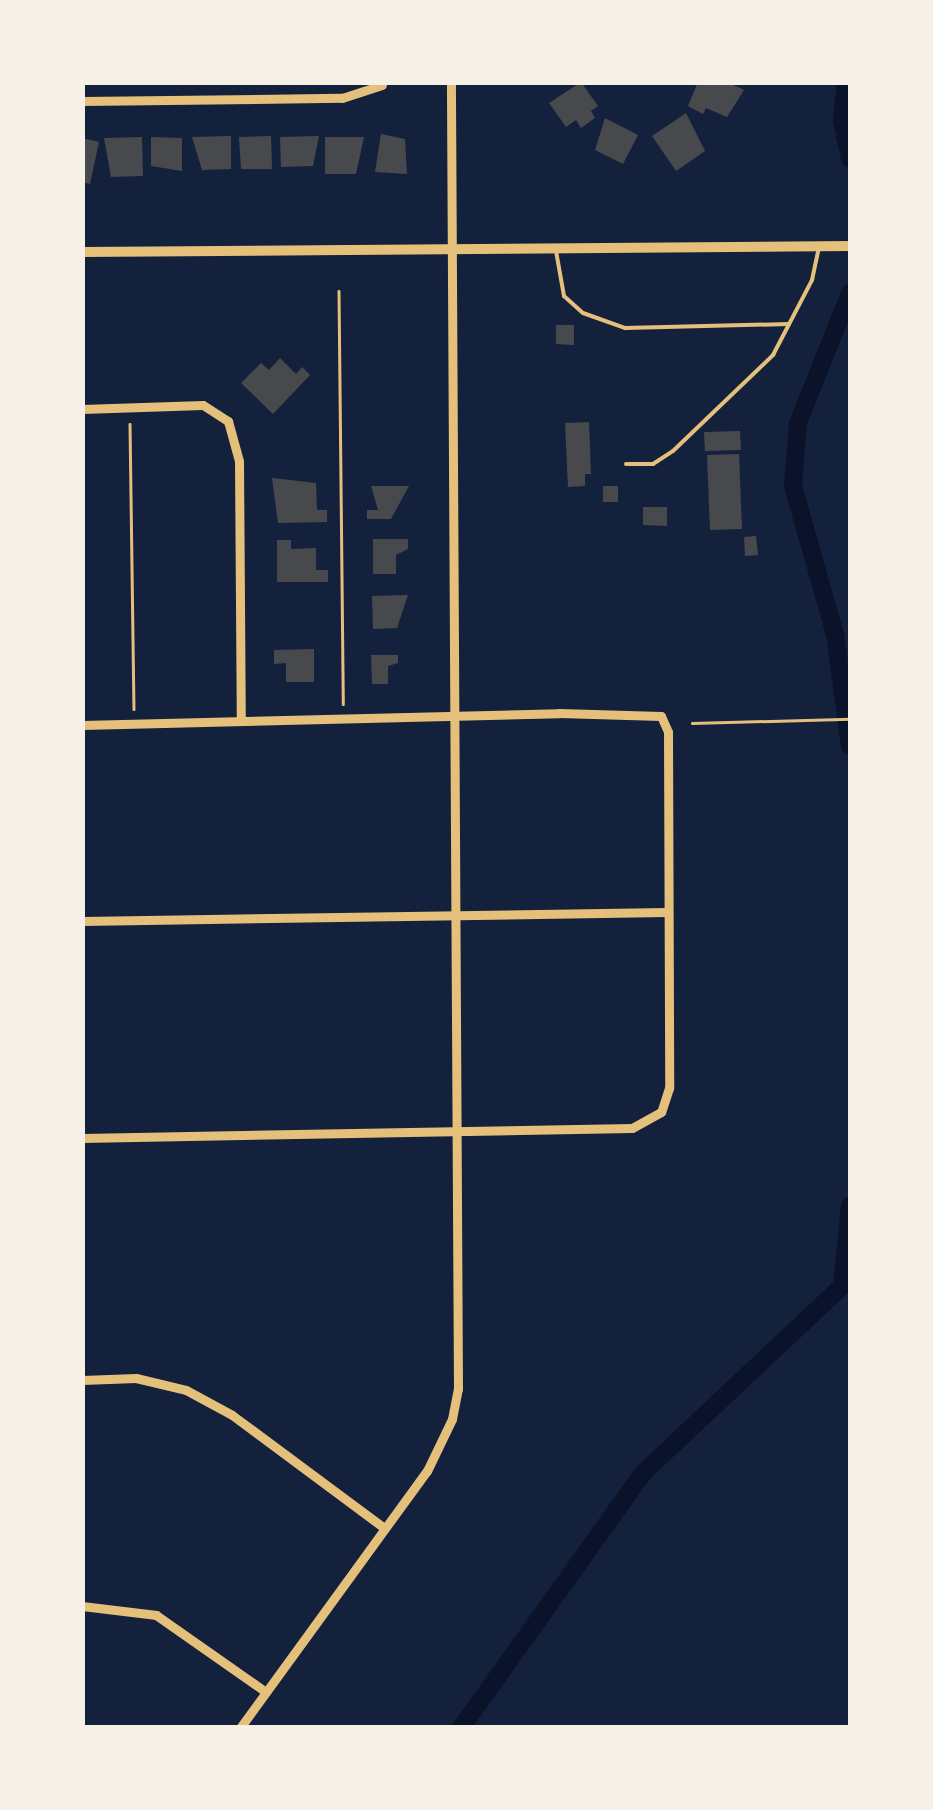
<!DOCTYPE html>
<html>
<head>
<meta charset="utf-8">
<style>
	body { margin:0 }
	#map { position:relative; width:933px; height:1810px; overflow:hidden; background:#14213d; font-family:"IBM Plex Sans",sans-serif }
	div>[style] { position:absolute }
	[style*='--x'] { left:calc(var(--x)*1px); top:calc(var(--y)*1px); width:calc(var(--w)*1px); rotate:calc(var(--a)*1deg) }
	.canal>* { height:18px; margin:-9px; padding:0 9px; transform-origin:9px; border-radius:9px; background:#0b132b }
	.building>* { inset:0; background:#48494c }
	.path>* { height:2.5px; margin:-1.25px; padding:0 1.25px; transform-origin:1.25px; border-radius:1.25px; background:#e5c07b }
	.service>* { height:4px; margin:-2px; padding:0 2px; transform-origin:2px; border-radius:2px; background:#e5c07b }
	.minor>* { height:9px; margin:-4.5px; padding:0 4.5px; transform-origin:4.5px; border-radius:4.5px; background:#e5c07b }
	.tertiary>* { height:10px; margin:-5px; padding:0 5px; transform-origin:5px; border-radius:5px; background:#e5c07b }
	span { translate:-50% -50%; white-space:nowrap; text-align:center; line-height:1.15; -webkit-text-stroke:8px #f6f1e7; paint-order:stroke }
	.frame { position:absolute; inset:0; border:85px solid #f6f1e7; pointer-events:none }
</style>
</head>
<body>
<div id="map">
	<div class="canal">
		<i style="--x:846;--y:82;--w:39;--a:96"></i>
		<i style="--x:842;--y:121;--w:38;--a:78"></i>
		<i style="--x:850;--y:293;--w:140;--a:111.8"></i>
		<i style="--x:798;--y:423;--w:63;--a:94.5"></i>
		<i style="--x:793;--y:486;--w:154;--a:74.2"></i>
		<i style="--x:835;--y:634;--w:113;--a:82.4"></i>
		<i style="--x:461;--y:1728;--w:312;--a:-54.5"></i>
		<i style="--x:642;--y:1474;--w:274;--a:-43.2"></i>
		<i style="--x:842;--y:1286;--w:81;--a:-84.4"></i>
	</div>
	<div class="building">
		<i style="clip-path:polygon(581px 82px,598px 106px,591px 111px,595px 118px,581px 128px,576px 120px,566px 127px,549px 103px)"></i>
		<i style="clip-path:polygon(698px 82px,727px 82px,744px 90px,727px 117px,706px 108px,703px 114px,688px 106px)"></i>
		<i style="clip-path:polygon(686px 113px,705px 151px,676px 171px,652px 136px)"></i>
		<i style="clip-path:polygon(605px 118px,638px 135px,623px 164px,595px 150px)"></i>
		<i style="clip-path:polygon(381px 134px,405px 139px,407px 174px,375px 172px)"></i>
		<i style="clip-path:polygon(231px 136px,231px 169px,202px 170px,192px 137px)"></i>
		<i style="clip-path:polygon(271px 136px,272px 169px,241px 169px,239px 137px)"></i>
		<i style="clip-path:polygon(319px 136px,313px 166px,281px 167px,280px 137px)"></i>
		<i style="clip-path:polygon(142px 137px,143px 176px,111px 177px,104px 138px)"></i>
		<i style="clip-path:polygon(151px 137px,182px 138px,182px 171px,151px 166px)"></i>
		<i style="clip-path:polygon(325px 137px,364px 137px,356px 174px,325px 174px)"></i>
		<i style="clip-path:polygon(82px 138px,99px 142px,90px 184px,82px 182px)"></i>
		<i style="clip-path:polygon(556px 325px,574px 325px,574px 345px,556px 344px)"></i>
		<i style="clip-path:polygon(280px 358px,296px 374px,302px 367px,310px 375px,273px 414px,241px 383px,261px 363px,269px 370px)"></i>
		<i style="clip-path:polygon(589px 422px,591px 474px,585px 474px,585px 486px,568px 487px,565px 423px)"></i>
		<i style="clip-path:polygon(740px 431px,741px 450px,705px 451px,704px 432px)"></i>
		<i style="clip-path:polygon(739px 454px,742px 529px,710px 530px,707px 455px)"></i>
		<i style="clip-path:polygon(272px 478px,316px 483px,317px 510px,327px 510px,327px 522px,278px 523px)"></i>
		<i style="clip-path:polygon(371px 486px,409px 486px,391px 519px,367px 519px,367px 510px,378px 510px)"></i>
		<i style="clip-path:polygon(603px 486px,618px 486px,618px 502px,603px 502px)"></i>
		<i style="clip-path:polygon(643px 507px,667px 507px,667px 526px,643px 525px)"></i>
		<i style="clip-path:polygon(756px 536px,758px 555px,745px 556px,744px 537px)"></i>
		<i style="clip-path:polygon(373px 539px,408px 539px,408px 549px,396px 555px,396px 574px,373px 574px)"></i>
		<i style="clip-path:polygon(277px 540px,291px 540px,291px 549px,316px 548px,316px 570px,328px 570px,328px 582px,277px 582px)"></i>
		<i style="clip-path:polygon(408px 595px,397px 628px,373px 629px,372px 596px)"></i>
		<i style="clip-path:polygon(314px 649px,314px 682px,286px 682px,286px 663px,274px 664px,274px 650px)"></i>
		<i style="clip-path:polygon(371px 655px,398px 655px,398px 663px,388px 666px,388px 684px,372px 684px)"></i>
	</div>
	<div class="path">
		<i style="--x:339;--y:291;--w:413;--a:89.4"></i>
		<i style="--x:130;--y:424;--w:285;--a:89.2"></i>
		<i style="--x:692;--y:723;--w:158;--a:-1.5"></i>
	</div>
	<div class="service">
		<i style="--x:556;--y:251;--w:46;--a:79.9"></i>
		<i style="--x:564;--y:296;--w:25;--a:42"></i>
		<i style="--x:583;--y:313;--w:45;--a:19.7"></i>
		<i style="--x:625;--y:328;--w:164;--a:-1.4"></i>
		<i style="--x:850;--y:412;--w:80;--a:90"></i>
		<i style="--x:626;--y:464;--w:27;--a:0"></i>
		<i style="--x:653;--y:464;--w:24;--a:-33"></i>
		<i style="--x:673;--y:451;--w:139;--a:-43.8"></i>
		<i style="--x:773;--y:355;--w:85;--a:-62.5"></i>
		<i style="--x:812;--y:280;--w:34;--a:-78"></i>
	</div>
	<div class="minor">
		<i style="--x:82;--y:101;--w:260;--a:-0.7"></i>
		<i style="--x:342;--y:98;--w:42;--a:-18"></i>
		<i style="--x:82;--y:409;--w:121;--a:-1.9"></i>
		<i style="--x:203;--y:405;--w:30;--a:33"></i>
		<i style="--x:228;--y:421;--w:41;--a:74.6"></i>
		<i style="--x:239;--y:461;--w:260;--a:89.6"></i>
		<i style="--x:82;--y:725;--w:477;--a:-1.4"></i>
		<i style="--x:559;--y:713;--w:102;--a:1.7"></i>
		<i style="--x:661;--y:716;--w:17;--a:66"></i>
		<i style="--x:668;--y:732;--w:356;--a:89.8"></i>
		<i style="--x:669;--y:1088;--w:25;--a:108"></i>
		<i style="--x:661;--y:1112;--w:33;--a:151"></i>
		<i style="--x:632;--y:1128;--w:550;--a:178.96"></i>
		<i style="--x:82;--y:921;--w:584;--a:-0.88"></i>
		<i style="--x:82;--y:1380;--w:54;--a:-2.1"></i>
		<i style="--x:136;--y:1378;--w:51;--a:13.5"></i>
		<i style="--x:186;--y:1390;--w:52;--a:28.5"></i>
		<i style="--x:232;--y:1415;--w:189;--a:36.6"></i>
		<i style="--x:82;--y:1606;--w:75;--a:6.9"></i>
		<i style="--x:156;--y:1615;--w:134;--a:35"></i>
		<i style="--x:240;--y:1728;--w:318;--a:-54"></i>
		<i style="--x:427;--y:1471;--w:58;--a:-64.3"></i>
		<i style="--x:452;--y:1419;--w:31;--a:-79"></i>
		<i style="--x:458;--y:1389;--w:1307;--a:-90.31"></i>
	</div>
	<div class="tertiary">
		<i style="--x:82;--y:252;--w:768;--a:-0.45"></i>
	</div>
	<div class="frame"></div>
</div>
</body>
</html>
